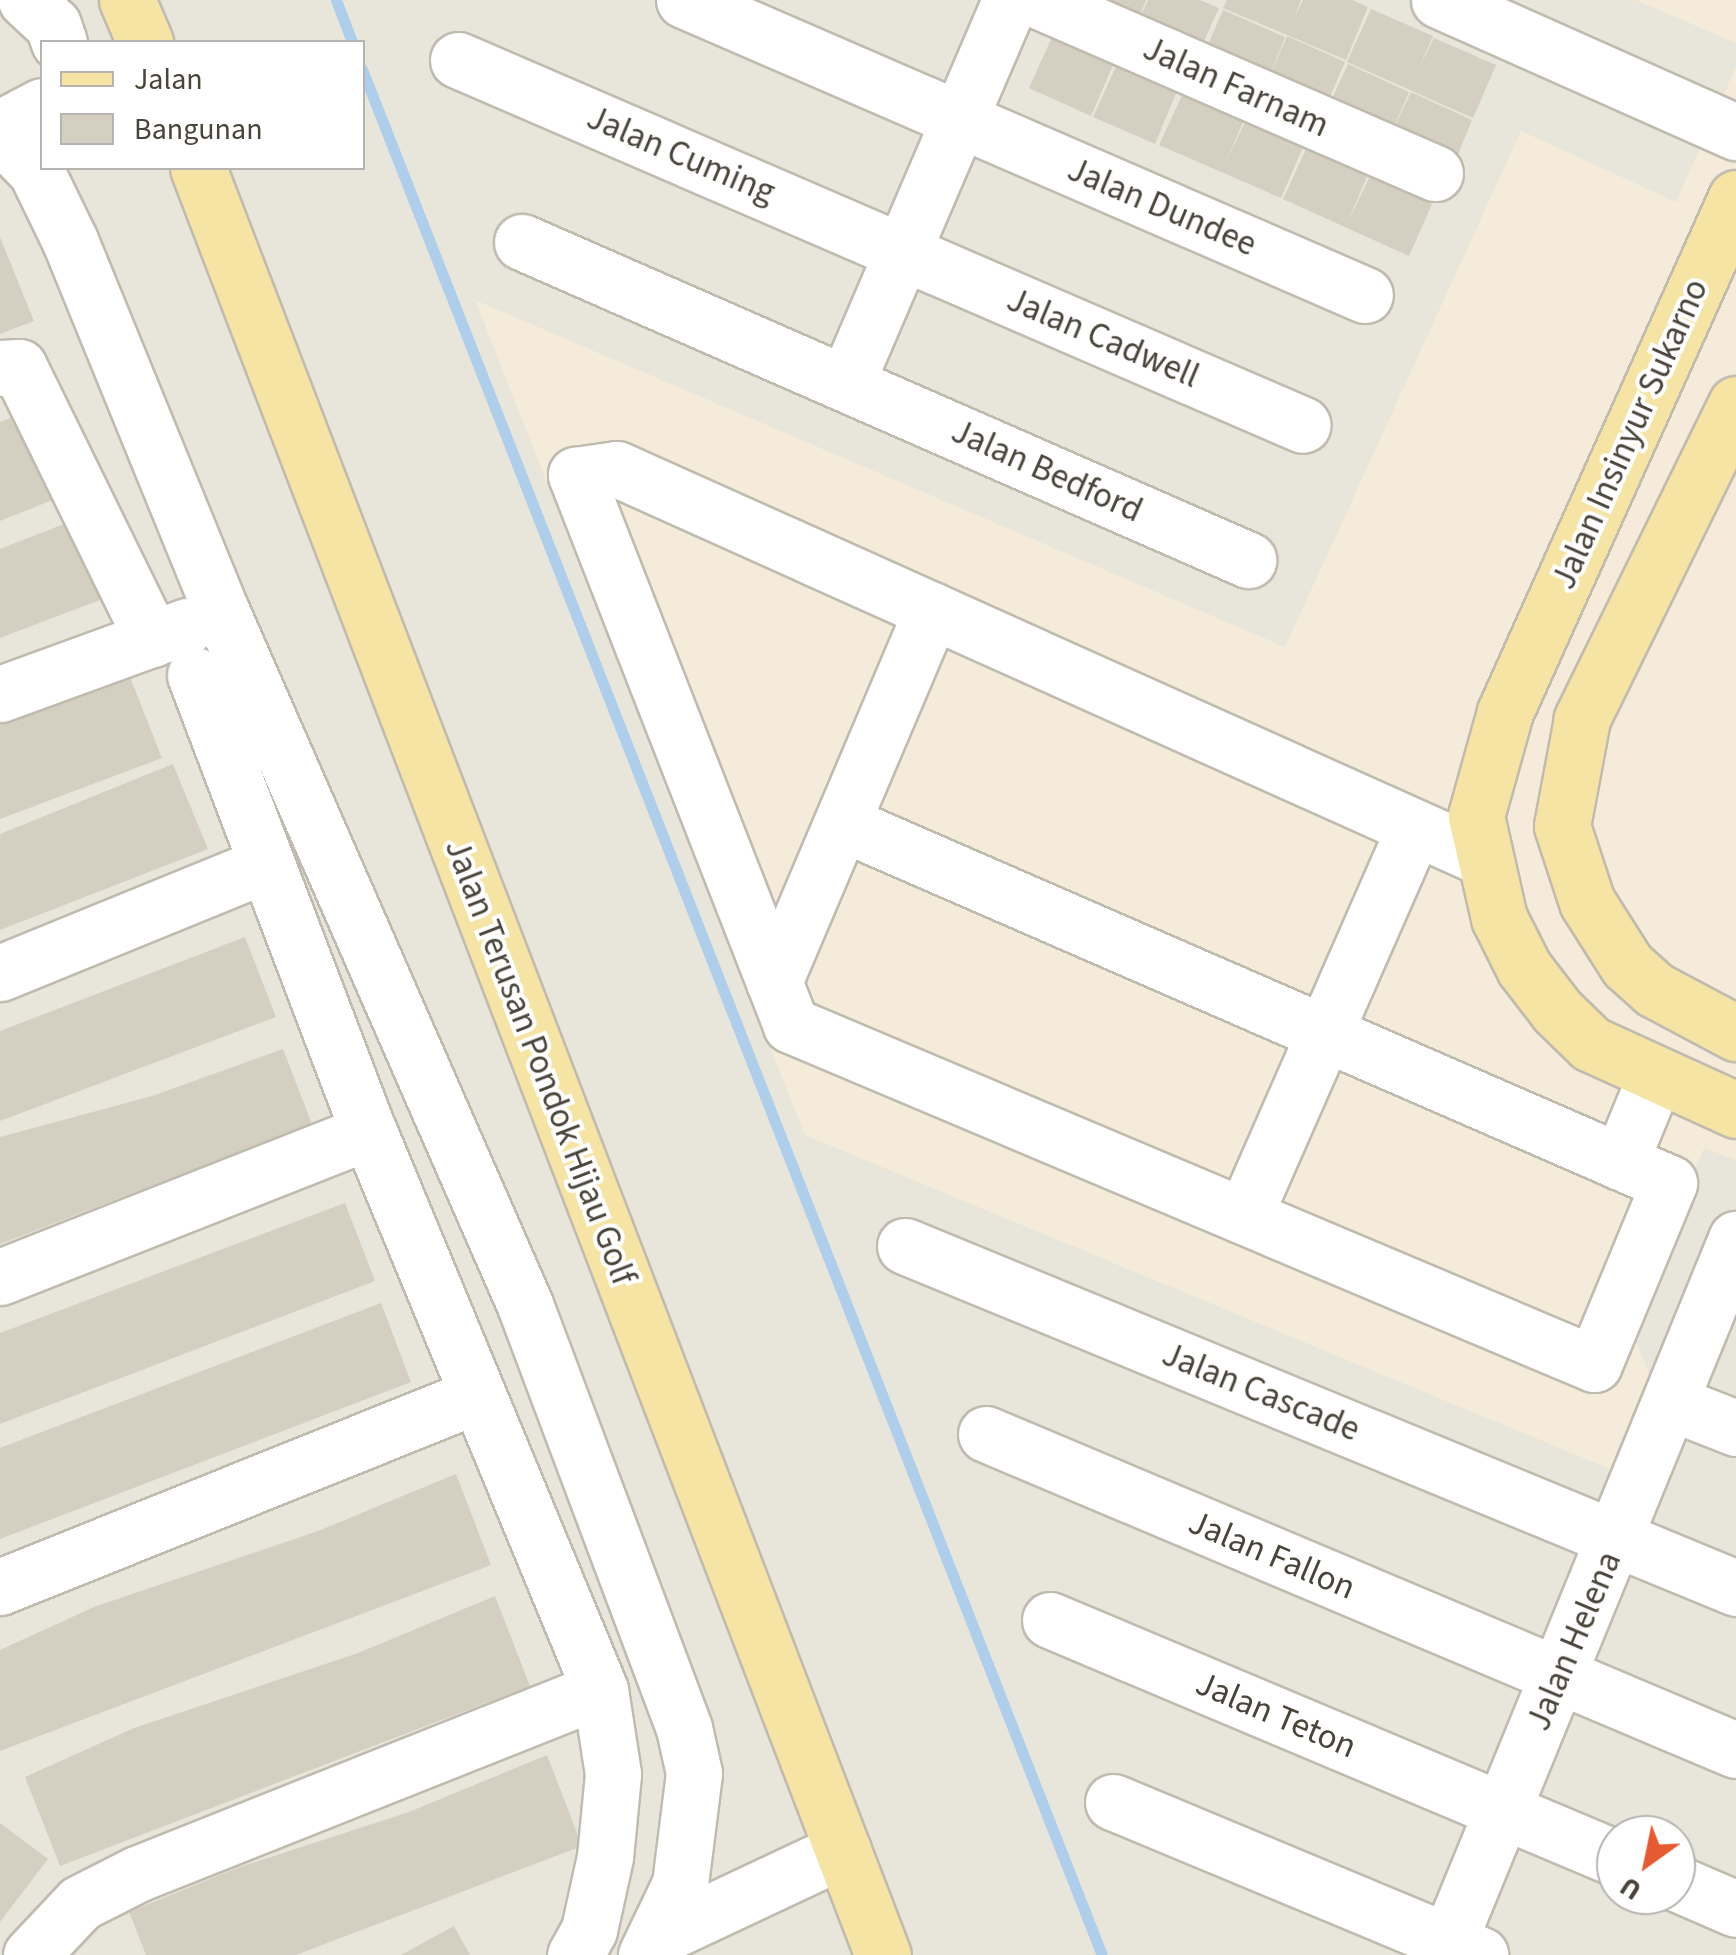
<!DOCTYPE html>
<html>
<head>
<meta charset="utf-8">
<style>
	body { margin:0 }
	#map { position:relative; width:1736px; height:1955px; overflow:hidden; background:#f5f3ec; font-family:"Source Sans 3",sans-serif }
	div>[style] { position:absolute }
	[style*='--x'] { left:calc(var(--x)*1px); top:calc(var(--y)*1px); width:calc(var(--w)*1px); rotate:calc(var(--a)*1deg) }
	.residential>* { inset:0; background:#e8e5db }
	.commercial>* { inset:0; background:#f4ebda }
	.stream>* { height:11px; margin:-5.5px; padding:0 5.5px; transform-origin:5.5px; border-radius:5.5px; background:#afceeb }
	.building>* { inset:0; background:#d5cfc2 }
	.roads { filter:drop-shadow(2px 0 #c0bbaf) drop-shadow(-2px 0 #c0bbaf) drop-shadow(0 2px #c0bbaf) drop-shadow(0 -2px #c0bbaf) }
	.minor>* { height:55px; margin:-27.5px; padding:0 27.5px; transform-origin:27.5px; border-radius:27.5px; background:#fff }
	.major>* { height:55px; margin:-27.5px; padding:0 27.5px; transform-origin:27.5px; border-radius:27.5px; background:#f5e4a4 }
	span { translate:-50% -50%; white-space:nowrap; text-align:center; line-height:1.15; -webkit-text-stroke:8px #fff; paint-order:stroke }
	.street-label { font-size:35px; color:#49443a }
	.legend { position:absolute; left:40px; top:40px; width:325px; height:130px; box-sizing:border-box; background:#fff; border:2px solid #b6b4b0; margin:0; padding:12px 18px; list-style:none; font-size:30px; color:#49443a }
	.legend li { display:flex; align-items:center; gap:20px; height:50px }
	.legend b { width:50px; border:2px solid #b6b4b0 }
	.north { position:absolute; left:1596px; top:1815px; width:100px; height:100px; box-sizing:border-box; background:#fff; border:2px solid #b6b4b0; border-radius:50%; rotate:213deg; font-size:28px; font-weight:700; line-height:40px; text-align:center; color:#49443a }
	.north::after { content:''; display:block; margin:auto; width:35px; height:45px; background:#e75a31; clip-path:polygon(50% 0,100% 100%,50% 72%,0 100%) }
</style>
</head>
<body>
<div id="map">
	<div class="residential">
		<i style="clip-path:polygon(evenodd,0 0,1736px 0,1736px 1955px,0 1955px,0 0,42px 42px,362px 42px,362px 168px,42px 168px,42px 42px,0 0,1616px 1835px,1676px 1835px,1676px 1895px,1616px 1895px,1616px 1835px)"></i>
	</div>
	<div class="commercial">
		<i style="clip-path:polygon(1636px 0,1736px 0,1736px 43px)"></i>
		<i style="clip-path:polygon(1736px 66px,1736px 1160px,1704px 1148px,1630px 1327px,1650px 1376px,1610px 1469px,805px 1135px,475px 300px,1285px 647px,1521px 131px,1676px 202px)"></i>
	</div>
	<div class="stream">
		<i style="--x:336;--y:0;--w:45;--a:69.1"></i>
		<i style="--x:362;--y:69;--w:2026;--a:68.58"></i>
	</div>
	<div class="building">
		<i style="clip-path:polygon(1072px 0,1146px 0,1135px 28px,1148px 0,1200px 0,1219px 8px,1195px 61px)"></i>
		<i style="clip-path:polygon(1227px 0,1301px 0,1295px 17px,1303px 0,1352px 0,1368px 7px,1346px 60px,1223px 8px)"></i>
		<i style="clip-path:polygon(1371px 9px,1433px 36px,1418px 70px,1434px 38px,1496px 65px,1473px 118px,1347px 62px)"></i>
		<i style="clip-path:polygon(1223px 10px,1285px 37px,1270px 76px,1287px 36px,1345px 62px,1322px 115px,1200px 63px)"></i>
		<i style="clip-path:polygon(1053px 35px,1114px 63px,1091px 116px,1029px 88px)"></i>
		<i style="clip-path:polygon(1117px 64px,1177px 91px,1155px 144px,1093px 117px)"></i>
		<i style="clip-path:polygon(1348px 64px,1409px 92px,1391px 134px,1411px 92px,1472px 120px,1450px 174px,1324px 116px)"></i>
		<i style="clip-path:polygon(1183px 93px,1244px 120px,1225px 164px,1246px 120px,1304px 145px,1281px 198px,1159px 145px)"></i>
		<i style="clip-path:polygon(1307px 147px,1368px 174px,1347px 224px,1370px 176px,1432px 204px,1409px 256px,1283px 199px)"></i>
		<i style="clip-path:polygon(0 237px,34px 321px,0 334px)"></i>
		<i style="clip-path:polygon(26px 412px,60px 497px,0 521px,0 422px)"></i>
		<i style="clip-path:polygon(69px 522px,100px 600px,0 638px,0 549px)"></i>
		<i style="clip-path:polygon(128px 672px,162px 758px,0 819px,0 721px)"></i>
		<i style="clip-path:polygon(173px 764px,208px 849px,0 930px,0 834px)"></i>
		<i style="clip-path:polygon(245px 937px,276px 1017px,0 1121px,0 1031px)"></i>
		<i style="clip-path:polygon(283px 1049px,312px 1124px,0 1244px,0 1137px,152px 1096px)"></i>
		<i style="clip-path:polygon(345px 1203px,375px 1281px,0 1424px,0 1333px)"></i>
		<i style="clip-path:polygon(381px 1303px,411px 1382px,0 1539px,0 1448px)"></i>
		<i style="clip-path:polygon(456px 1474px,491px 1565px,0 1751px,0 1650px,94px 1607px,318px 1531px)"></i>
		<i style="clip-path:polygon(495px 1596px,530px 1686px,60px 1866px,25px 1777px,134px 1728px,358px 1653px)"></i>
		<i style="clip-path:polygon(547px 1755px,582px 1846px,296px 1955px,146px 1955px,129px 1912px,237px 1868px,409px 1812px)"></i>
		<i style="clip-path:polygon(0 1823px,48px 1859px,0 1922px)"></i>
		<i style="clip-path:polygon(454px 1926px,470px 1955px,401px 1955px)"></i>
	</div>
	<div class="roads">
		<div class="minor">
			<i style="--x:26;--y:0;--w:37;--a:43"></i>
			<i style="--x:53;--y:25;--w:18;--a:71"></i>
			<i style="--x:684;--y:0;--w:742;--a:23.42"></i>
			<i style="--x:1037;--y:0;--w:434;--a:23.5"></i>
			<i style="--x:1439;--y:0;--w:325;--a:24"></i>
			<i style="--x:458;--y:60;--w:920;--a:23.36"></i>
			<i style="--x:0;--y:128;--w:47;--a:-27.6"></i>
			<i style="--x:0;--y:134;--w:52;--a:45.8"></i>
			<i style="--x:36;--y:171;--w:78;--a:64.1"></i>
			<i style="--x:70;--y:241;--w:402;--a:67.8"></i>
			<i style="--x:222;--y:613;--w:755;--a:66.35"></i>
			<i style="--x:525;--y:1305;--w:452;--a:69.4"></i>
			<i style="--x:684;--y:1728;--w:46;--a:77.5"></i>
			<i style="--x:694;--y:1773;--w:112;--a:97.2"></i>
			<i style="--x:680;--y:1884;--w:79;--a:115.6"></i>
			<i style="--x:522;--y:242;--w:793;--a:23.65"></i>
			<i style="--x:0;--y:368;--w:19;--a:-3"></i>
			<i style="--x:19;--y:367;--w:303;--a:63.9"></i>
			<i style="--x:847;--y:381;--w:414;--a:-66.8"></i>
			<i style="--x:195;--y:675;--w:489;--a:69.2"></i>
			<i style="--x:369;--y:1132;--w:604;--a:67.51"></i>
			<i style="--x:600;--y:1690;--w:85;--a:81.2"></i>
			<i style="--x:613;--y:1774;--w:83;--a:95.5"></i>
			<i style="--x:605;--y:1857;--w:75;--a:102.4"></i>
			<i style="--x:589;--y:1930;--w:29;--a:119"></i>
			<i style="--x:0;--y:694;--w:199;--a:-20"></i>
			<i style="--x:842;--y:823;--w:902;--a:23.52"></i>
			<i style="--x:1669;--y:1183;--w:196;--a:112.5"></i>
			<i style="--x:1594;--y:1364;--w:872;--a:-157.11"></i>
			<i style="--x:791;--y:1025;--w:591;--a:-111.35"></i>
			<i style="--x:576;--y:475;--w:41;--a:-8.3"></i>
			<i style="--x:617;--y:469;--w:947;--a:24.18"></i>
			<i style="--x:0;--y:973;--w:285;--a:-22.2"></i>
			<i style="--x:774;--y:982;--w:404;--a:-67"></i>
			<i style="--x:1620;--y:1162;--w:92;--a:-67.6"></i>
			<i style="--x:1244;--y:1216;--w:424;--a:-66.3"></i>
			<i style="--x:905;--y:1246;--w:899;--a:22.37"></i>
			<i style="--x:0;--y:1277;--w:396;--a:-21.5"></i>
			<i style="--x:1672;--y:1403;--w:69;--a:21.3"></i>
			<i style="--x:986;--y:1434;--w:814;--a:22.85"></i>
			<i style="--x:0;--y:1587;--w:515;--a:-21.88"></i>
			<i style="--x:1050;--y:1620;--w:614;--a:22.81"></i>
			<i style="--x:1113;--y:1802;--w:398;--a:22.6"></i>
			<i style="--x:1676;--y:1883;--w:65;--a:23.4"></i>
			<i style="--x:660;--y:1936;--w:202;--a:-25.2"></i>
			<i style="--x:31;--y:1955;--w:71;--a:-46.7"></i>
			<i style="--x:80;--y:1903;--w:64;--a:-27"></i>
			<i style="--x:137;--y:1874;--w:498;--a:-21.7"></i>
			<i style="--x:1443;--y:1955;--w:774;--a:-67.74"></i>
		</div>
		<div class="major">
			<i style="--x:127;--y:0;--w:46;--a:66.8"></i>
			<i style="--x:198;--y:168;--w:1914;--a:69.03"></i>
			<i style="--x:1736;--y:198;--w:564;--a:114.2"></i>
			<i style="--x:1505;--y:712;--w:108;--a:105.6"></i>
			<i style="--x:1476;--y:816;--w:105;--a:77.3"></i>
			<i style="--x:1499;--y:918;--w:56;--a:63.4"></i>
			<i style="--x:1524;--y:968;--w:54;--a:52.5"></i>
			<i style="--x:1557;--y:1011;--w:47;--a:44.1"></i>
			<i style="--x:1591;--y:1044;--w:159;--a:24.5"></i>
			<i style="--x:1736;--y:404;--w:351;--a:116.1"></i>
			<i style="--x:1582;--y:719;--w:109;--a:100.6"></i>
			<i style="--x:1562;--y:826;--w:80;--a:71.8"></i>
			<i style="--x:1587;--y:902;--w:75;--a:57.6"></i>
			<i style="--x:1627;--y:965;--w:38;--a:42"></i>
			<i style="--x:1655;--y:990;--w:92;--a:28"></i>
		</div>
	</div>
	<div class="street-label">
		<span style="left:1236px;top:87px;rotate:24deg">Jalan Farnam</span>
		<span style="left:681px;top:155px;rotate:23deg">Jalan Cuming</span>
		<span style="left:1162px;top:207px;rotate:23deg">Jalan Dundee</span>
		<span style="left:1103px;top:338px;rotate:23deg">Jalan Cadwell</span>
		<span style="left:1630px;top:434px;rotate:-66deg">Jalan Insinyur Sukarno</span>
		<span style="left:1047px;top:471px;rotate:24deg">Jalan Bedford</span>
		<span style="left:540px;top:1062px;rotate:69deg">Jalan Terusan Pondok Hijau Golf</span>
		<span style="left:1261px;top:1392px;rotate:22deg">Jalan Cascade</span>
		<span style="left:1272px;top:1555px;rotate:23deg">Jalan Fallon</span>
		<span style="left:1574px;top:1641px;rotate:-67deg">Jalan Helena</span>
		<span style="left:1276px;top:1715px;rotate:23deg">Jalan Teton</span>
	</div>
	<ul class="legend">
	<li><b style="height:12px;background:#f5e4a4"></b>Jalan</li>
	<li><b style="height:28px;background:#d5cfc2"></b>Bangunan</li>
	</ul>
	<div class="north">U</div>
</div>
</body>
</html>
